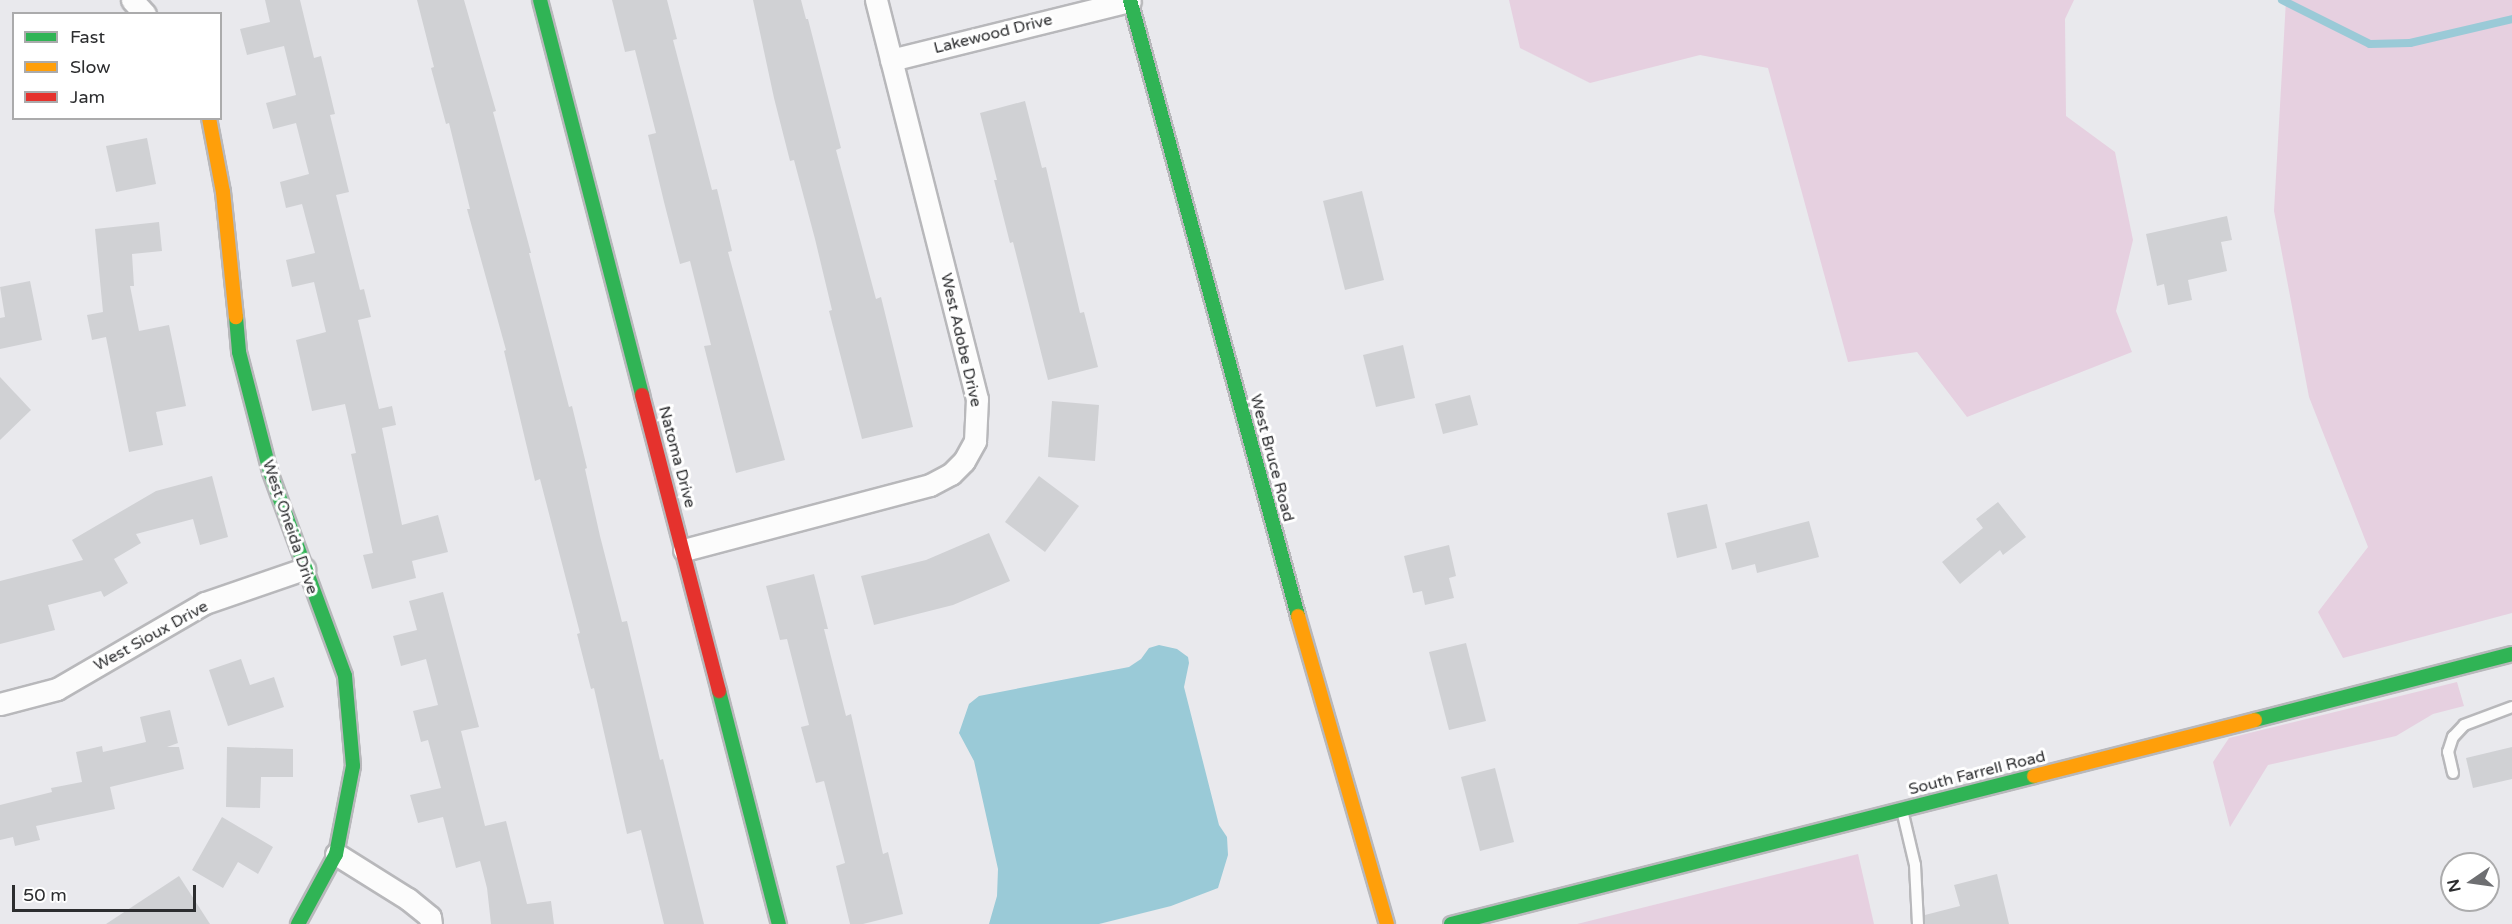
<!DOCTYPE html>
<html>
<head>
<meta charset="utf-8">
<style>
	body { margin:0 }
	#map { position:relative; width:2512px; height:924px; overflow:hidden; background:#e9e9ed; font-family:"Varela Round",sans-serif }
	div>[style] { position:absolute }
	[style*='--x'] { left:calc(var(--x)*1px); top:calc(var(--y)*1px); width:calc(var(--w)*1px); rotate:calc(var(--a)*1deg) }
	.green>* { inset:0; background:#e6d0e0 }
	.water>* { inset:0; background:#9acad7 }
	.stream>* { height:8px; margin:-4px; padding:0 4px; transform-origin:4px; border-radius:4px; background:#9acad7 }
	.building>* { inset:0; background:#d0d1d4 }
	.roads { filter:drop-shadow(2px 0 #b8b8bb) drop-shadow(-2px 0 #b8b8bb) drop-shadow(0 2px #b8b8bb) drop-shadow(0 -2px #b8b8bb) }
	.lane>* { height:10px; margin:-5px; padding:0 5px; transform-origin:5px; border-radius:5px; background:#fcfcfc }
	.street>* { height:21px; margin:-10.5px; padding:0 10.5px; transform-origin:10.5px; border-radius:10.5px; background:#fcfcfc }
	.fast>* { height:14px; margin:-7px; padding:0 7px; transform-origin:7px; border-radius:7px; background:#30b455 }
	.slow>* { height:14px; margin:-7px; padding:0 7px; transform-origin:7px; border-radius:7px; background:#ff9f0a }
	.jam>* { height:14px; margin:-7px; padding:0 7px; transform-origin:7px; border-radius:7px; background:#e5322d }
	span { translate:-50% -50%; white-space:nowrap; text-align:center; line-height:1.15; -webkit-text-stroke:6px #fff; paint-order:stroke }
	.street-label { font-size:16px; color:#2c2d2f }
	.legend { position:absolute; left:12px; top:12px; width:210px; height:108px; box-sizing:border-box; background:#fff; border:2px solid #ababac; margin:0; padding:8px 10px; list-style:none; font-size:18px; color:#2c2d2f }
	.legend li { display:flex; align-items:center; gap:12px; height:30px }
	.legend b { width:30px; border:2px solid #ababac }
	.north { position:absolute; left:2440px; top:852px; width:60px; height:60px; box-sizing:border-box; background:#fff; border:2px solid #ababac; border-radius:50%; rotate:257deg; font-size:16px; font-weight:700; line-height:24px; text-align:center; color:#2c2d2f }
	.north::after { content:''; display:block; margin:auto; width:21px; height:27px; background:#6e6f72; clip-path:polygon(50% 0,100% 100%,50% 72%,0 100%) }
	.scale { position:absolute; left:12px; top:885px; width:184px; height:27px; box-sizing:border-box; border:3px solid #2c2d2f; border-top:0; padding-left:8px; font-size:18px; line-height:21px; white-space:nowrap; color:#2c2d2f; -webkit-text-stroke:4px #fff; paint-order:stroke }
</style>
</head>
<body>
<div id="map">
	<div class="green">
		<i style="clip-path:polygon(1509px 0,2074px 0,2065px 19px,2066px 116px,2115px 152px,2133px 240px,2116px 311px,2132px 352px,1967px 417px,1917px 352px,1848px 362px,1768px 68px,1700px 55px,1590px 83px,1520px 48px)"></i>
		<i style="clip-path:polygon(2286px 0,2512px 0,2512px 613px,2343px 658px,2318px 612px,2368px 547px,2309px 397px,2274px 211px)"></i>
		<i style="clip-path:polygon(2457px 682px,2464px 706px,2433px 714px,2396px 736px,2268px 765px,2230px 827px,2213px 762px,2229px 738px)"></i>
		<i style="clip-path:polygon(1858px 854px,1874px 924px,1577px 924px)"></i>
	</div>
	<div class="water">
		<i style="clip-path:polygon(1159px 645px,1177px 649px,1188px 657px,1189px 663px,1184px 687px,1219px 825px,1227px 837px,1228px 855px,1218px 888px,1171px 906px,1099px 924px,989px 924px,997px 896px,998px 869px,974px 761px,959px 733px,969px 704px,979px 696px,1129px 667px,1141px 659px,1149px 648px)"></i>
	</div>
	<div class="stream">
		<i style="--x:2282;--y:0;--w:98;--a:26.6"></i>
		<i style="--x:2370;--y:44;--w:40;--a:-1.4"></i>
		<i style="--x:2410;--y:43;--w:105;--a:-13.2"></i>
	</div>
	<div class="building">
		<i style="clip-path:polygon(265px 0,300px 0,314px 58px,321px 56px,335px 114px,330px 115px,349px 192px,336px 195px,360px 290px,364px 289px,371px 317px,358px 320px,379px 409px,392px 406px,396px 425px,382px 428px,402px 525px,438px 515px,448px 552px,412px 561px,416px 578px,372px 589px,363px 555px,373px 553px,351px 454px,356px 453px,345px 404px,312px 411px,296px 340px,326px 332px,314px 282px,292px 287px,286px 260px,315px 253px,302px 204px,286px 208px,280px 182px,309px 174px,296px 123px,273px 129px,266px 103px,296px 95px,284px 46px,247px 55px,240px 29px,270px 22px)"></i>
		<i style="clip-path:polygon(417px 0,464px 0,496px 111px,493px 112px,531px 253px,529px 253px,569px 407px,572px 406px,587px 468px,585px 469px,600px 536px,622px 622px,627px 621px,660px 760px,663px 759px,704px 924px,664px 924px,641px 830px,627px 834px,594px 688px,591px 689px,577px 634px,580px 633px,540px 479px,535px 481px,504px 351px,506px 350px,467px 209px,470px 209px,449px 123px,446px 124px,431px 68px,434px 67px)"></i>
		<i style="clip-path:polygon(612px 0,667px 0,677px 39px,673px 40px,693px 116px,712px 190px,717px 189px,732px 251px,728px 252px,785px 460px,736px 473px,704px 346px,711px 345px,690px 261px,680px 264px,664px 202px,648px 135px,656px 133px,635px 50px,625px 52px)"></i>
		<i style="clip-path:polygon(753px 0,801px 0,806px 19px,808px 19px,841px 148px,836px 150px,876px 299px,881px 297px,913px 427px,862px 439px,829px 311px,832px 310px,815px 239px,794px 160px,790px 161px,774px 98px)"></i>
		<i style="clip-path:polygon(1025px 101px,1042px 168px,1046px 167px,1080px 313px,1084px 312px,1098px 367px,1048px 380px,1013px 242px,1010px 243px,994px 180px,997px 180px,980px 113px)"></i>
		<i style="clip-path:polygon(147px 138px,156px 184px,116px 192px,106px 146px)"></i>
		<i style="clip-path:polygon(1362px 191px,1384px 280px,1345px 290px,1323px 201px)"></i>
		<i style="clip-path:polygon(2227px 216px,2232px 240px,2221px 242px,2227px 271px,2188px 280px,2192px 300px,2168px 305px,2164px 284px,2157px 286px,2146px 234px)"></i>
		<i style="clip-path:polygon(159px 222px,162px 251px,132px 254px,134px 286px,130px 286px,139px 331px,169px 325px,186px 406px,156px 412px,163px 445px,129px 452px,106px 337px,92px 340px,87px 315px,103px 312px,95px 229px)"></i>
		<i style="clip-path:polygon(30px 281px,42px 340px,0 349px,0 318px,5px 317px,0 287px)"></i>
		<i style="clip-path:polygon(1403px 345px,1415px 398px,1376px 407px,1363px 355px)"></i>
		<i style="clip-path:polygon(0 377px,31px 410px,0 440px)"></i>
		<i style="clip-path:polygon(1470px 395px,1478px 425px,1443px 434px,1435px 404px)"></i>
		<i style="clip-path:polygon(1052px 401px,1099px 405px,1095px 461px,1048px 457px)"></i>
		<i style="clip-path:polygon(212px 476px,228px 537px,200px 545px,193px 519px,136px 534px,141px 543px,114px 559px,128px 583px,104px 597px,101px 591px,48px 605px,55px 630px,0 644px,0 581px,83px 560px,72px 540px,156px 491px)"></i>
		<i style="clip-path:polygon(1039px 476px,1079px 506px,1045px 552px,1005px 522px)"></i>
		<i style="clip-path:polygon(1998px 502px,2026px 537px,2003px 555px,2000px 550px,1960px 584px,1942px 562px,1983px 528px,1976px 519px)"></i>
		<i style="clip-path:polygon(1707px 504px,1717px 548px,1677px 558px,1667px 513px)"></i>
		<i style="clip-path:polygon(1809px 521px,1819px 557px,1757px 573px,1755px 564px,1732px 570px,1725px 543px)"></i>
		<i style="clip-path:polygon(989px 533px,1010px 581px,953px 605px,874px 625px,861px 576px,926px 560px)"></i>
		<i style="clip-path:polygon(1449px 545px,1456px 576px,1449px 578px,1454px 598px,1425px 605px,1422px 591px,1413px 593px,1404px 556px)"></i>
		<i style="clip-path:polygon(814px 574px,828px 629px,824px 629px,846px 716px,851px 714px,883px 854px,888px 852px,903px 914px,863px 924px,850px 924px,836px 866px,845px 863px,824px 781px,816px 783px,801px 727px,809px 725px,787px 639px,780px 640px,766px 586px)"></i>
		<i style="clip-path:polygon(443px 592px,479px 727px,461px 731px,485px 826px,506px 821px,527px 904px,551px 901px,554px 924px,491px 924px,487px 888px,480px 861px,456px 868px,443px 817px,418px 823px,410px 795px,441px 788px,428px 740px,421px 742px,413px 711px,438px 705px,426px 659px,401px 666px,393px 636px,417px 630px,409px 601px)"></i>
		<i style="clip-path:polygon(1466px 643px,1486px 721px,1449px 730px,1429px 652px)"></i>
		<i style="clip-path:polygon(241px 659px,250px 685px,274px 677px,284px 707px,228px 726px,209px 670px)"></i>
		<i style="clip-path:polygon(170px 710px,178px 743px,167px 747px,179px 747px,184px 769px,110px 787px,115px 809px,36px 826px,40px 840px,15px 846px,13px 837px,0 840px,0 805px,52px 792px,51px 788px,82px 782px,76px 752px,102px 746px,103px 752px,146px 742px,140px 717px)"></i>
		<i style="clip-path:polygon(227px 747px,293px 749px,293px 777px,261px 777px,260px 808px,226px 807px)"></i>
		<i style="clip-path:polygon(2512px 747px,2512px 779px,2473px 788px,2466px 758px)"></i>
		<i style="clip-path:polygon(1495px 768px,1514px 842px,1480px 851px,1461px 777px)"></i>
		<i style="clip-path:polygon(222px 817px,273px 847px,258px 874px,238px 862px,223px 888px,192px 870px)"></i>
		<i style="clip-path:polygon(1997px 874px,2009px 924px,1925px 924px,1925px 915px,1960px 906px,1954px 885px)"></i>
		<i style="clip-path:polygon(179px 876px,210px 924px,106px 924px)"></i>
	</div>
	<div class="roads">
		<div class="lane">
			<i style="--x:2453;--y:773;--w:22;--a:-103"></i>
			<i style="--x:2448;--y:752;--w:16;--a:-72"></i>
			<i style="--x:2453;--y:737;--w:16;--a:-47"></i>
			<i style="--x:2464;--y:725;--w:51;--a:-20.6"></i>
			<i style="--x:1902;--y:810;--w:57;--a:76.7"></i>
			<i style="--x:1915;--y:865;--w:59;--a:87.1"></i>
		</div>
		<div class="street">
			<i style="--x:132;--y:0;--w:19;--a:47"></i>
			<i style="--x:891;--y:60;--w:246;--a:-13.9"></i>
			<i style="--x:684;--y:550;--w:254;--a:-14.8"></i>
			<i style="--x:930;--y:485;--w:24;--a:-28"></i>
			<i style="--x:951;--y:474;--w:18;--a:-45"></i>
			<i style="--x:964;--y:461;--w:23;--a:-61"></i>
			<i style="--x:975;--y:441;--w:42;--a:-87.3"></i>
			<i style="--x:977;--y:399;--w:412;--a:-104.2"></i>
			<i style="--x:0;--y:704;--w:59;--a:-14.7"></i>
			<i style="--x:57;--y:689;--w:171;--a:-30.2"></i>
			<i style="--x:205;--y:603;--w:105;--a:-19"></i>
			<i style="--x:336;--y:854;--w:85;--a:32"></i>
			<i style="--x:408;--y:899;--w:28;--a:39"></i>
			<i style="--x:430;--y:917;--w:7;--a:82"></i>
		</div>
		<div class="fast">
			<i style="--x:540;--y:0;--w:408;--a:75.5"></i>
			<i style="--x:1130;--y:0;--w:638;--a:74.74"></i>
			<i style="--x:236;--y:317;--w:35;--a:85"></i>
			<i style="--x:239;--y:352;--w:124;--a:75.5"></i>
			<i style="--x:270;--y:472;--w:217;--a:69.8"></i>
			<i style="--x:345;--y:676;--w:90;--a:84.9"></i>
			<i style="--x:353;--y:766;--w:90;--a:100.9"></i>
			<i style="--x:336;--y:854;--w:80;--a:118.5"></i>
			<i style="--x:719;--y:691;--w:241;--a:75.6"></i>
			<i style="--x:2255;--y:720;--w:265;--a:-14.4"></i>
			<i style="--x:1451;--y:924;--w:601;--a:-14.24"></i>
		</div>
		<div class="slow">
			<i style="--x:209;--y:118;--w:75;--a:79.3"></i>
			<i style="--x:223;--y:192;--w:126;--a:84.1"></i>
			<i style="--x:1298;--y:616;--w:321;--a:73.9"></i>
			<i style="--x:2034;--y:776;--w:228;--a:-14.2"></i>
		</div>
		<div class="jam">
			<i style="--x:642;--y:395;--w:306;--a:75.4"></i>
		</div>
	</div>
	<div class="street-label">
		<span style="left:993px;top:34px;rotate:-14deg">Lakewood Drive</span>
		<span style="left:961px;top:340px;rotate:77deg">West Adobe Drive</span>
		<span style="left:677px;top:457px;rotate:75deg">Natoma Drive</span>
		<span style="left:1272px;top:458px;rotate:75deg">West Bruce Road</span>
		<span style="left:290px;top:527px;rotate:71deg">West Oneida Drive</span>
		<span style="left:151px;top:636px;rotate:-29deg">West Sioux Drive</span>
		<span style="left:1977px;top:773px;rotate:-14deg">South Farrell Road</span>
	</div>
	<ul class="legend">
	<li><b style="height:8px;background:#30b455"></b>Fast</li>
	<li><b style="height:8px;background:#ff9f0a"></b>Slow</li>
	<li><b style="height:8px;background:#e5322d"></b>Jam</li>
	</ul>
	<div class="north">N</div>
	<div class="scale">50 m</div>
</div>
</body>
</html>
